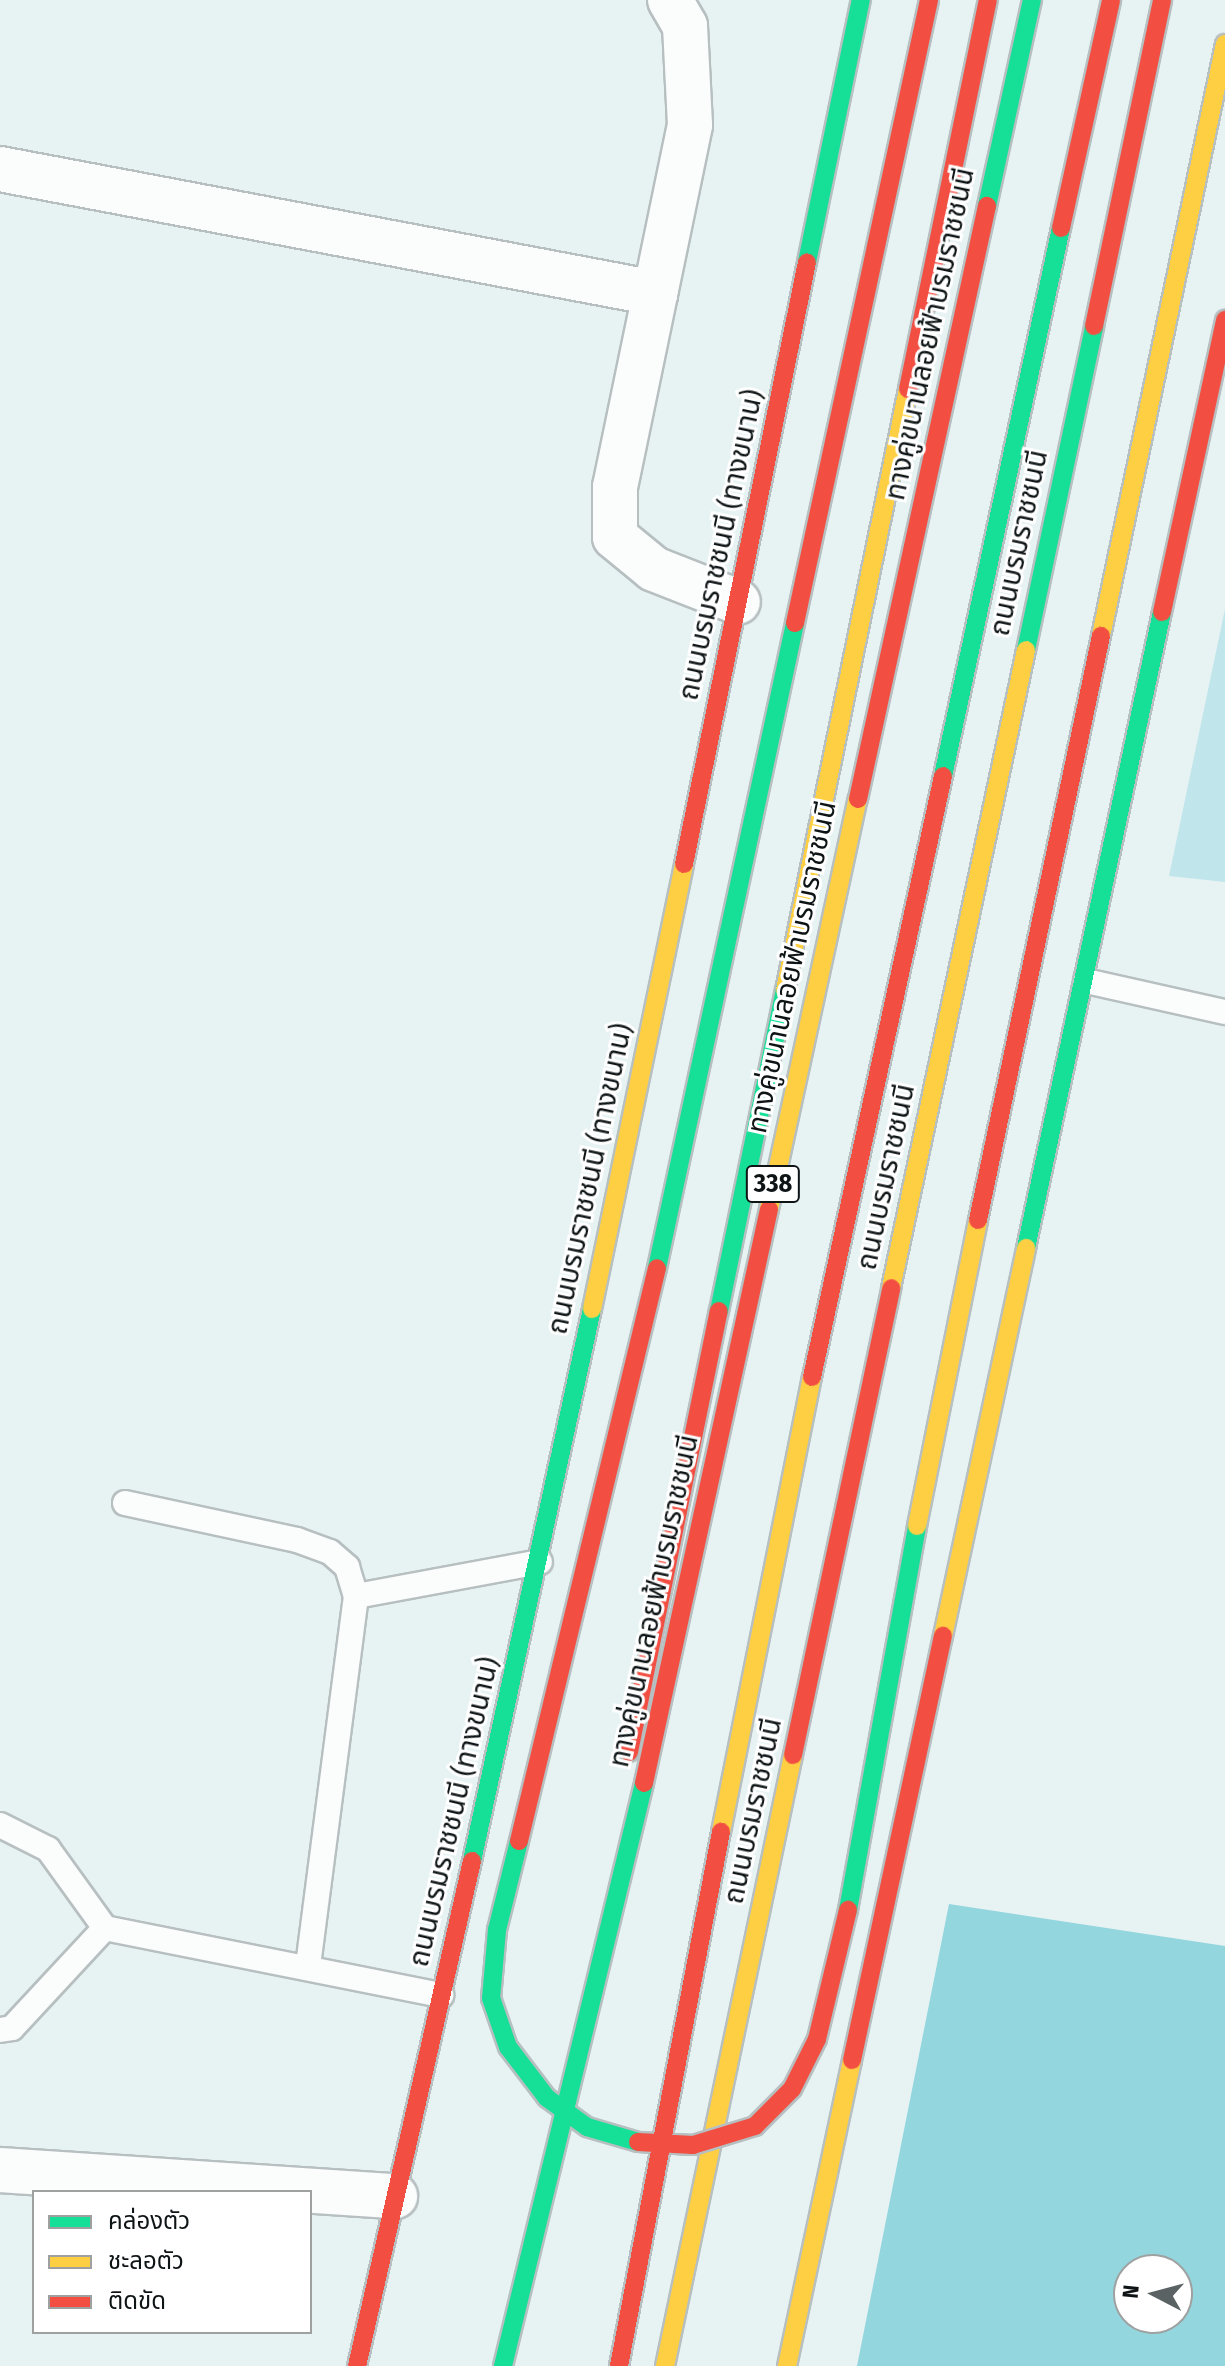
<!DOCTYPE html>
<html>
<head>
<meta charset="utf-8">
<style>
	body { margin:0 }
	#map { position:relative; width:1225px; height:2366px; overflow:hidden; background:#e7f2f3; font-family:"Fira Sans Condensed","Noto Sans Thai",sans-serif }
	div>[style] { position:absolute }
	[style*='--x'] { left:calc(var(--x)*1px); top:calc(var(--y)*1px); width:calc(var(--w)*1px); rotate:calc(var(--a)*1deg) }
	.green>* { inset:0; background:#c0e6eb }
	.forest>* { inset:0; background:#93d6de }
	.roads { filter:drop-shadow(2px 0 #b7bfc0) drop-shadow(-2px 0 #b7bfc0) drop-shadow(0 2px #b7bfc0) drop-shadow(0 -2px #b7bfc0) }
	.lane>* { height:24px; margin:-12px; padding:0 12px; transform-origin:12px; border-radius:12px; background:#fbfdfd }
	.street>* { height:44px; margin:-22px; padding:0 22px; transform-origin:22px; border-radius:22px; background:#fbfdfd }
	.fast>* { height:18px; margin:-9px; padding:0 9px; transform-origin:9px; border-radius:9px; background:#16e098 }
	.slow>* { height:18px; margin:-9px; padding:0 9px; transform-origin:9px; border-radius:9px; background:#ffcf43 }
	.jam>* { height:18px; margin:-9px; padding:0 9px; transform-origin:9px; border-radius:9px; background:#f24e42 }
	.bridges { filter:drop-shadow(2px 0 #b7bfc0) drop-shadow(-2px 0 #b7bfc0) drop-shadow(0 2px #b7bfc0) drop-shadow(0 -2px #b7bfc0) }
	.fast-bridge>* { height:18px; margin:-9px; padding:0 9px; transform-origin:9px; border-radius:9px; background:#16e098 }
	.slow-bridge>* { height:18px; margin:-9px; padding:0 9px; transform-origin:9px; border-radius:9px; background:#ffcf43 }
	.jam-bridge>* { height:18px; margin:-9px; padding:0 9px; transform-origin:9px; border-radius:9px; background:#f24e42 }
	span { translate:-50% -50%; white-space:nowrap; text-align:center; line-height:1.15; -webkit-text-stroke:6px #fff; paint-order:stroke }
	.shield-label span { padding:2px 6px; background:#fff; border:2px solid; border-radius:6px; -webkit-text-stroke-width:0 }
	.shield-label { font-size:26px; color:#0e1415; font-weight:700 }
	.street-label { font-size:28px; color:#0e1415 }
	.legend { position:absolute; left:32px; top:2190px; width:280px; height:144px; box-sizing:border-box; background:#fff; border:2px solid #9fa1a1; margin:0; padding:10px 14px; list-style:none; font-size:24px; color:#0e1415 }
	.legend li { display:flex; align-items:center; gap:16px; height:40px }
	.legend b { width:40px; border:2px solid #9fa1a1 }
	.north { position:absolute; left:1113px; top:2254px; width:80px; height:80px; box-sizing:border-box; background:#fff; border:2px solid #9fa1a1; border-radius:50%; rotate:276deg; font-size:22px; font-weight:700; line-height:32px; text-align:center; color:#0e1415 }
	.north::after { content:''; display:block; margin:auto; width:28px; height:36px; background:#5a6263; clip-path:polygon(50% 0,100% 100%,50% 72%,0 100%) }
</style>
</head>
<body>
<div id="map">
	<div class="green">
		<i style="clip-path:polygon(1225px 609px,1225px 882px,1169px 876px)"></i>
	</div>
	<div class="forest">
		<i style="clip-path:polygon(evenodd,949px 1904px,1225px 1946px,1225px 2366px,857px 2366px,949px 1904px,1129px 2270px,1177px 2270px,1177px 2318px,1129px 2318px,1129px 2270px)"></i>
	</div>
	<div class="roads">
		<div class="lane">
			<i style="--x:1086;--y:981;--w:142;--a:12.6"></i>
			<i style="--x:125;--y:1503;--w:176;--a:12.1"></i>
			<i style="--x:297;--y:1540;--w:35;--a:20"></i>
			<i style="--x:330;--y:1552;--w:23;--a:41"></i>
			<i style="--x:347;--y:1567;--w:30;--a:73"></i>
			<i style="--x:356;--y:1596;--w:375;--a:97.4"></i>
			<i style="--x:356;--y:1596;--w:187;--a:-10.5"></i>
			<i style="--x:0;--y:1825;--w:54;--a:26.6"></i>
			<i style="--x:48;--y:1849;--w:97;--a:54.2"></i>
			<i style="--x:105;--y:1928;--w:343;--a:11.3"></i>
			<i style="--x:0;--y:2030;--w:12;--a:-9"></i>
			<i style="--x:12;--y:2028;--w:137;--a:-47.1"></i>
		</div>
		<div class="street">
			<i style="--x:670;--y:0;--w:30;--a:60"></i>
			<i style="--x:685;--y:26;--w:99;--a:87.1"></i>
			<i style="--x:690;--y:125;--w:370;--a:101.7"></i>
			<i style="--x:615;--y:487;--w:50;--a:90"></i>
			<i style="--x:615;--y:537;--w:50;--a:39.4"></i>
			<i style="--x:654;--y:569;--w:90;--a:21.4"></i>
			<i style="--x:0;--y:169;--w:667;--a:10.72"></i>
			<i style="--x:0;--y:2170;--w:396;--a:3.8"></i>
		</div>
		<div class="fast">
			<i style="--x:807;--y:262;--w:268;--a:-78.4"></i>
			<i style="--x:1026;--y:650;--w:331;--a:-78.1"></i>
			<i style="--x:1026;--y:1248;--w:650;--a:-77.93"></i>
			<i style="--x:719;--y:1311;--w:328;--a:-78.4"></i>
			<i style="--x:472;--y:1861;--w:565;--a:-77.74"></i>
		</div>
		<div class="slow">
			<i style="--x:785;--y:990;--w:613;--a:-78.43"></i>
			<i style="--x:891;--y:1288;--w:652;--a:-78.05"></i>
			<i style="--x:592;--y:1309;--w:454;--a:-78.3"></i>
			<i style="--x:943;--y:1636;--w:397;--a:-77.9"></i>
			<i style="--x:665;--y:2366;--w:624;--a:-78.17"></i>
			<i style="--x:787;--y:2366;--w:313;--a:-78"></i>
		</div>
		<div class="jam">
			<i style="--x:1094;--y:326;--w:333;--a:-78.2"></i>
			<i style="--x:908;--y:389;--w:397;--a:-78.4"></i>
			<i style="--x:1162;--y:612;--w:299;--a:-77.8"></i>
			<i style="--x:684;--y:864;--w:614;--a:-78.45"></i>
			<i style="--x:629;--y:1752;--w:450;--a:-78.5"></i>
			<i style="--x:793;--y:1755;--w:477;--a:-78.1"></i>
			<i style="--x:852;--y:2060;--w:434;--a:-77.9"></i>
			<i style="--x:357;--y:2366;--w:518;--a:-77.17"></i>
		</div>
	</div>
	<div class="bridges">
		<div class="fast-bridge">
			<i style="--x:987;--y:206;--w:211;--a:-77.7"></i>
			<i style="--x:943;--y:776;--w:561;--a:-77.85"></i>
			<i style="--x:657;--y:1268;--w:660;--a:-77.92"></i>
			<i style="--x:519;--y:1841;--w:92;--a:103.9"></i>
			<i style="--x:497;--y:1930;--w:68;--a:95"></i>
			<i style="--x:491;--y:1998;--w:52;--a:70.9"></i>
			<i style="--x:508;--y:2047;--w:64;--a:52.6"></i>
			<i style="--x:547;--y:2098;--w:49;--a:35.9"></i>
			<i style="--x:587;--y:2127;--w:53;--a:16.4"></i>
			<i style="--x:848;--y:1910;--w:390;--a:-79.8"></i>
			<i style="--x:503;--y:2366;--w:600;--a:-76.4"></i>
		</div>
		<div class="slow-bridge">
			<i style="--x:1101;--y:636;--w:605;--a:-78.17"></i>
			<i style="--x:769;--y:1209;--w:420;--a:-77.8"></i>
			<i style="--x:917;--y:1526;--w:312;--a:-78.7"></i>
			<i style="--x:721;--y:1832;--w:464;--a:-78.7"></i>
		</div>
		<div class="jam-bridge">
			<i style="--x:1061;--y:228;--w:233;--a:-77.6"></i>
			<i style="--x:795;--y:623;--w:637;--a:-77.86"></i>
			<i style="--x:858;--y:799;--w:607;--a:-77.73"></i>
			<i style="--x:978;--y:1220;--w:597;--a:-78.11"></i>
			<i style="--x:812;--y:1377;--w:615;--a:-77.7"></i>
			<i style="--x:644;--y:1783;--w:587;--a:-77.71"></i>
			<i style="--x:519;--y:1841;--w:589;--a:-76.46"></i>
			<i style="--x:638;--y:2142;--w:55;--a:3.1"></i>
			<i style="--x:693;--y:2145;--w:65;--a:-17"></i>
			<i style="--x:755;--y:2126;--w:52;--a:-45"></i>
			<i style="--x:792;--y:2089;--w:56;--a:-63.4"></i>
			<i style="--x:817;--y:2039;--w:133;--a:-76.5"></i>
			<i style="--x:619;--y:2366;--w:544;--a:-79.19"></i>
		</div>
	</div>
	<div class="shield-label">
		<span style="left:773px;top:1184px">338</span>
	</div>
	<div class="street-label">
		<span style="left:930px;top:334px;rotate:-78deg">ทางคู่ขนานลอยฟ้าบรมราชชนนี</span>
		<span style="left:1019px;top:543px;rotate:-78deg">ถนนบรมราชชนนี</span>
		<span style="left:721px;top:545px;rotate:-78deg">ถนนบรมราชชนนี (ทางขนาน)</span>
		<span style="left:792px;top:967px;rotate:-78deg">ทางคู่ขนานลอยฟ้าบรมราชชนนี</span>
		<span style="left:886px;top:1177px;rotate:-78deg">ถนนบรมราชชนนี</span>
		<span style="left:590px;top:1179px;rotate:-78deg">ถนนบรมราชชนนี (ทางขนาน)</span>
		<span style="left:654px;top:1601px;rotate:-78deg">ทางคู่ขนานลอยฟ้าบรมราชชนนี</span>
		<span style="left:753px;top:1811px;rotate:-78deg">ถนนบรมราชชนนี</span>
		<span style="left:454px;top:1812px;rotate:-77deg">ถนนบรมราชชนนี (ทางขนาน)</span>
	</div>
	<ul class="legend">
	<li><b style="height:10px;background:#16e098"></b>คล่องตัว</li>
	<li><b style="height:10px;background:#ffcf43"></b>ชะลอตัว</li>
	<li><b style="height:10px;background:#f24e42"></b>ติดขัด</li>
	</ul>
	<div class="north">N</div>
</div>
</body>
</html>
